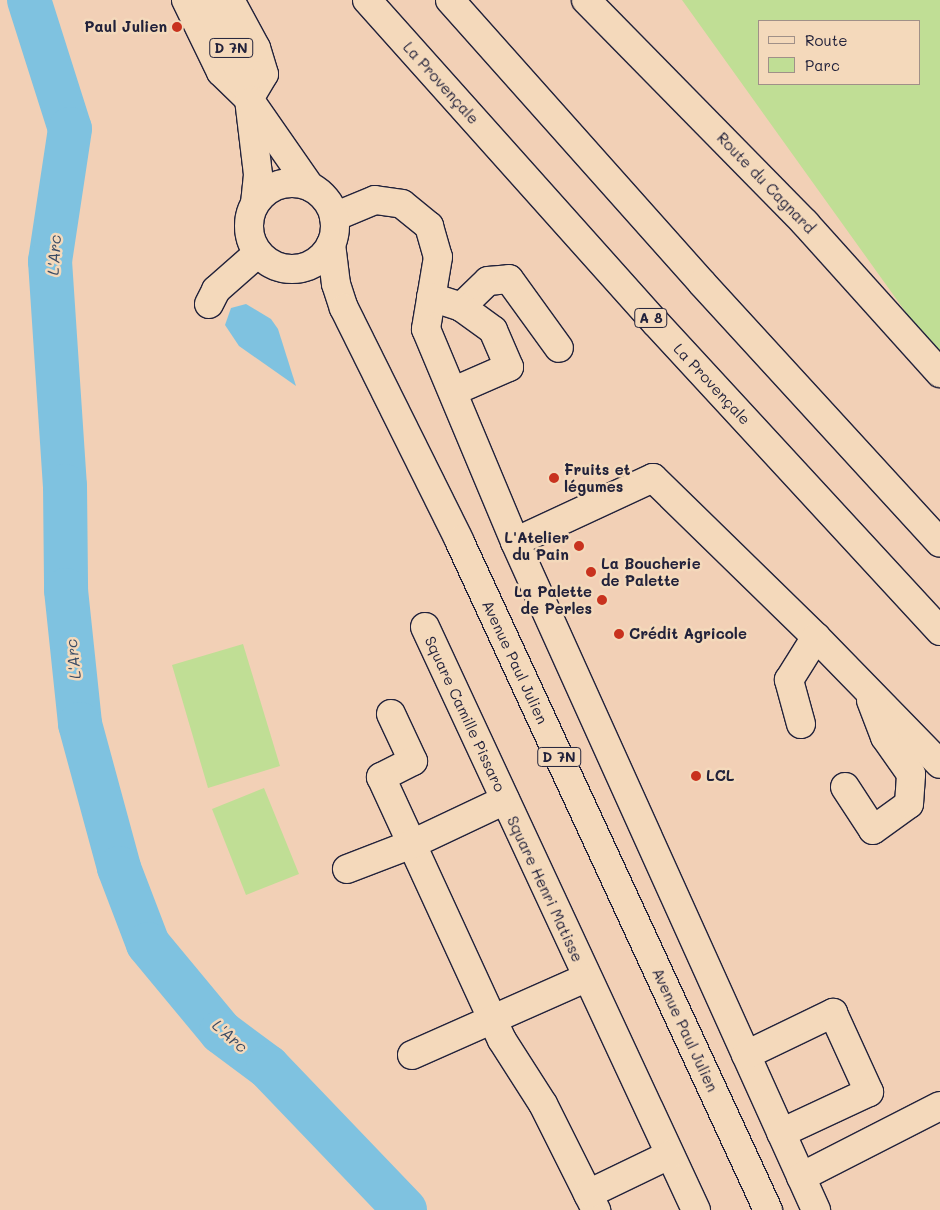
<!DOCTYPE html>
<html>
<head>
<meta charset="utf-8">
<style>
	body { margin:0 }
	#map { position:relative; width:940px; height:1210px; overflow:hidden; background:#f2d0b6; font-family:Mali,sans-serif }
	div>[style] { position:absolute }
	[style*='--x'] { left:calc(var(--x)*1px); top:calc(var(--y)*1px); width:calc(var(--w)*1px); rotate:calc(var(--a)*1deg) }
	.green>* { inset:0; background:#c0de95 }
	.water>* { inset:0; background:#7fc2e0 }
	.river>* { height:44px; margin:-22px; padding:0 22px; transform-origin:22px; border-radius:22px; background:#7fc2e0 }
	.roads { filter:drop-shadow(1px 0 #22223b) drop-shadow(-1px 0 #22223b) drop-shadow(0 1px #22223b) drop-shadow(0 -1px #22223b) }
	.minor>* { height:28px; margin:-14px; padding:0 14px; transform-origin:14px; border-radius:14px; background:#f4d9bb }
	.major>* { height:28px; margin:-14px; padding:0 14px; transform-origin:14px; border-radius:14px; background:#f4d9bb }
	.major>.ring { margin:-14px; padding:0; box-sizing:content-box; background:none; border:28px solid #f4d9bb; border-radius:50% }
	.highway>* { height:28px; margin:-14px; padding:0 14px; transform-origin:14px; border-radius:14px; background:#f4d9bb }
	.dots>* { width:14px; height:14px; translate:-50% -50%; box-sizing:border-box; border:2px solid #f4d9bb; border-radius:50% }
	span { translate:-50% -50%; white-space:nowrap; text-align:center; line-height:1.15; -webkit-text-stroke:5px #f4d9bb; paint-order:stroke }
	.shield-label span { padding:1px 4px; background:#f4d9bb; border:1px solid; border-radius:4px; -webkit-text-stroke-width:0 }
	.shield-label { font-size:14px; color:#22223b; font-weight:700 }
	.poi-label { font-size:15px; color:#22223b; font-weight:700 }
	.right { translate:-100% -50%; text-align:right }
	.left { translate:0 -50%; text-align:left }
	.street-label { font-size:15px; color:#22223b }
	.water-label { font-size:16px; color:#394a64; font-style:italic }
	.legend { position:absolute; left:758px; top:20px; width:162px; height:65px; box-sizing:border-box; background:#f4d9bb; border:1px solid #a09088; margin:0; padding:6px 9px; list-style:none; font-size:15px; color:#22223b }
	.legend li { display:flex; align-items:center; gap:10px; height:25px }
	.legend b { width:25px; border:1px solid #a09088 }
</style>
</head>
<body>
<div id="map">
	<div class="green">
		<i style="clip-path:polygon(evenodd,682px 0,940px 0,940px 360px,682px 0,759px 21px,919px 21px,919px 84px,759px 84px,759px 21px)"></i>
		<i style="clip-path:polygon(243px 644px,280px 766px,208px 788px,172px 665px)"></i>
		<i style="clip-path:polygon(264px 788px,299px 874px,246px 895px,212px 809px)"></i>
	</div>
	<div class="water">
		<i style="clip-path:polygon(246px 304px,271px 319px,278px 329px,296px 386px,239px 346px,225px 325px,231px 308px)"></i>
	</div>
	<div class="river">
		<i style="--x:29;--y:0;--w:135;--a:72.4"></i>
		<i style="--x:70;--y:129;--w:134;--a:98.6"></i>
		<i style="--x:50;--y:261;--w:225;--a:86.2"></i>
		<i style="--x:65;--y:486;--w:104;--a:89.4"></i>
		<i style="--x:66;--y:590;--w:135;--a:84"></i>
		<i style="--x:80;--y:724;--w:149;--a:74.8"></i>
		<i style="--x:119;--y:868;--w:81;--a:69.1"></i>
		<i style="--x:148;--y:944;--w:114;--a:50.3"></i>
		<i style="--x:221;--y:1032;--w:59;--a:36.7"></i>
		<i style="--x:268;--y:1067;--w:198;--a:46.2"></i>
	</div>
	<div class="roads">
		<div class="minor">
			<i style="--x:186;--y:0;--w:80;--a:64.1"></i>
			<i style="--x:221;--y:72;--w:39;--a:44"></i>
			<i style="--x:249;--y:99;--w:29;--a:-59"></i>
			<i style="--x:264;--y:74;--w:27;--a:-107"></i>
			<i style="--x:256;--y:48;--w:55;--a:-118.4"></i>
			<i style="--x:586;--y:0;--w:313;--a:45.5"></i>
			<i style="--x:805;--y:223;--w:202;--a:48"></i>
			<i style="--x:334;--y:217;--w:44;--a:-22.5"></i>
			<i style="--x:375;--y:200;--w:27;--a:8"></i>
			<i style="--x:402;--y:204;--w:35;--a:39"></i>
			<i style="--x:429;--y:226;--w:32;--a:74"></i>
			<i style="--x:438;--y:257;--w:73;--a:99.5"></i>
			<i style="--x:426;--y:329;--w:231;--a:67.3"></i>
			<i style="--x:515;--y:542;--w:733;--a:65.74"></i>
			<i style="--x:431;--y:297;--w:32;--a:18"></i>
			<i style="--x:461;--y:307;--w:37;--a:-44"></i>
			<i style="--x:488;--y:281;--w:21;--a:-5"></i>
			<i style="--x:509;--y:279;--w:85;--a:54.1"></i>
			<i style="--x:209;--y:304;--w:16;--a:-63"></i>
			<i style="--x:216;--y:290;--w:56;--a:-41.4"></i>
			<i style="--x:454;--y:391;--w:60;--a:-23.6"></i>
			<i style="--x:509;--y:367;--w:40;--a:-113.4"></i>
			<i style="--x:493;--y:330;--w:39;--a:-144"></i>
			<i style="--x:515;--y:542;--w:152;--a:-24.9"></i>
			<i style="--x:653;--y:478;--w:228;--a:44.3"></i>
			<i style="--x:816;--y:637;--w:177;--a:45.7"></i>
			<i style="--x:425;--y:627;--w:643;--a:65.07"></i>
			<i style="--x:391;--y:714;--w:52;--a:64.9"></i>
			<i style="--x:413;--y:761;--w:36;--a:153"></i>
			<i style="--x:381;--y:777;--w:289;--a:65.3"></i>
			<i style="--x:502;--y:1040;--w:76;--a:57.4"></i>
			<i style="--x:543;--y:1104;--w:119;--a:63.4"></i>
			<i style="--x:801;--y:724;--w:46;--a:-105.3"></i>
			<i style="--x:789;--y:680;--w:51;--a:-57.9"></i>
			<i style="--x:845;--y:787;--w:51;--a:56.9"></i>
			<i style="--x:873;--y:830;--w:44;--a:-35.8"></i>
			<i style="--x:909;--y:804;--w:30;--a:-86"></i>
			<i style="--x:911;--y:774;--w:45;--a:-125.1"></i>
			<i style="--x:885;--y:737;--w:39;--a:-111"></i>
			<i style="--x:347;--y:869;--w:70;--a:-21"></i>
			<i style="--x:412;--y:844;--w:103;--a:-25.3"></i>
			<i style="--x:412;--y:1055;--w:190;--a:-23.9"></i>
			<i style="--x:746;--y:1055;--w:97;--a:-25.8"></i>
			<i style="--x:833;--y:1013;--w:87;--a:65.5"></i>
			<i style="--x:869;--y:1092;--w:97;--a:155"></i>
			<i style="--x:801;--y:1177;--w:156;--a:-27.1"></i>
			<i style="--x:588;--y:1194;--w:90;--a:-25.7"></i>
		</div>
		<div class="major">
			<i style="--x:207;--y:0;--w:54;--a:63.4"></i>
			<i style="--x:231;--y:48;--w:54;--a:70.6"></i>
			<i style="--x:249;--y:99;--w:77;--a:83.2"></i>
			<i style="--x:258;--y:175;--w:28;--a:96"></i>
			<i style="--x:251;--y:102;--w:103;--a:55.2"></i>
			<i class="ring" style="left:249px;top:183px;width:58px;height:58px"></i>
			<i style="--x:331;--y:244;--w:40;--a:82.9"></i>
			<i style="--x:336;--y:284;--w:25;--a:72"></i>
			<i style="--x:344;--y:308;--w:259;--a:63.6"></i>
			<i style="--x:459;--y:540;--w:738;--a:65.24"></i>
		</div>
		<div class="highway">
			<i style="--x:367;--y:0;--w:433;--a:48.2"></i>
			<i style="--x:656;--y:323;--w:419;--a:47.3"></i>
			<i style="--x:450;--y:0;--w:379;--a:48.3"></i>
			<i style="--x:702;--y:283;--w:352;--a:47.5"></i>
		</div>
	</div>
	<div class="dots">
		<i style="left:177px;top:27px;background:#c8321e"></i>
		<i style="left:554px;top:478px;background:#c8321e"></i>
		<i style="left:579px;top:546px;background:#c8321e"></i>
		<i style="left:591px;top:572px;background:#c8321e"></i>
		<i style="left:602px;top:600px;background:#c8321e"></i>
		<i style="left:619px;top:634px;background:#c8321e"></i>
		<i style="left:696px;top:776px;background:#c8321e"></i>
	</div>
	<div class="shield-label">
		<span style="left:231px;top:48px">D 7N</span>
		<span style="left:651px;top:318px">A 8</span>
		<span style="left:559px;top:757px">D 7N</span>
	</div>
	<div class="poi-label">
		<span class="right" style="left:167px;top:27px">Paul Julien</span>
		<span class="left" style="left:564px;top:478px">Fruits et<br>légumes</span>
		<span class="right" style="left:569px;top:546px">L'Atelier<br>du Pain</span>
		<span class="left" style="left:601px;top:572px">La Boucherie<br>de Palette</span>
		<span class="right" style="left:592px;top:600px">La Palette<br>de Perles</span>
		<span class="left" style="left:629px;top:634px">Crédit Agricole</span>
		<span class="left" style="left:706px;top:776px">LCL</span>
	</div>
	<div class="street-label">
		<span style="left:441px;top:83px;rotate:48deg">La Provençale</span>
		<span style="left:766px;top:183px;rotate:46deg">Route du Cagnard</span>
		<span style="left:712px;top:384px;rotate:47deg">La Provençale</span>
		<span style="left:515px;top:662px;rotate:65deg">Avenue Paul Julien</span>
		<span style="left:465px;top:714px;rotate:65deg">Square Camille Pissaro</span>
		<span style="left:545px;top:889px;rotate:65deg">Square Henri Matisse</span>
		<span style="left:685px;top:1030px;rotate:65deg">Avenue Paul Julien</span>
	</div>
	<div class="water-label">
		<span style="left:54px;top:255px;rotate:-86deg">L'Arc</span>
		<span style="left:73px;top:659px;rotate:-96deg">L'Arc</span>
		<span style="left:230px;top:1036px;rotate:41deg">L'Arc</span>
	</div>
	<ul class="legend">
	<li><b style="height:6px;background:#f4d9bb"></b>Route</li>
	<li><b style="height:14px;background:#c0de95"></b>Parc</li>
	</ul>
</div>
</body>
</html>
